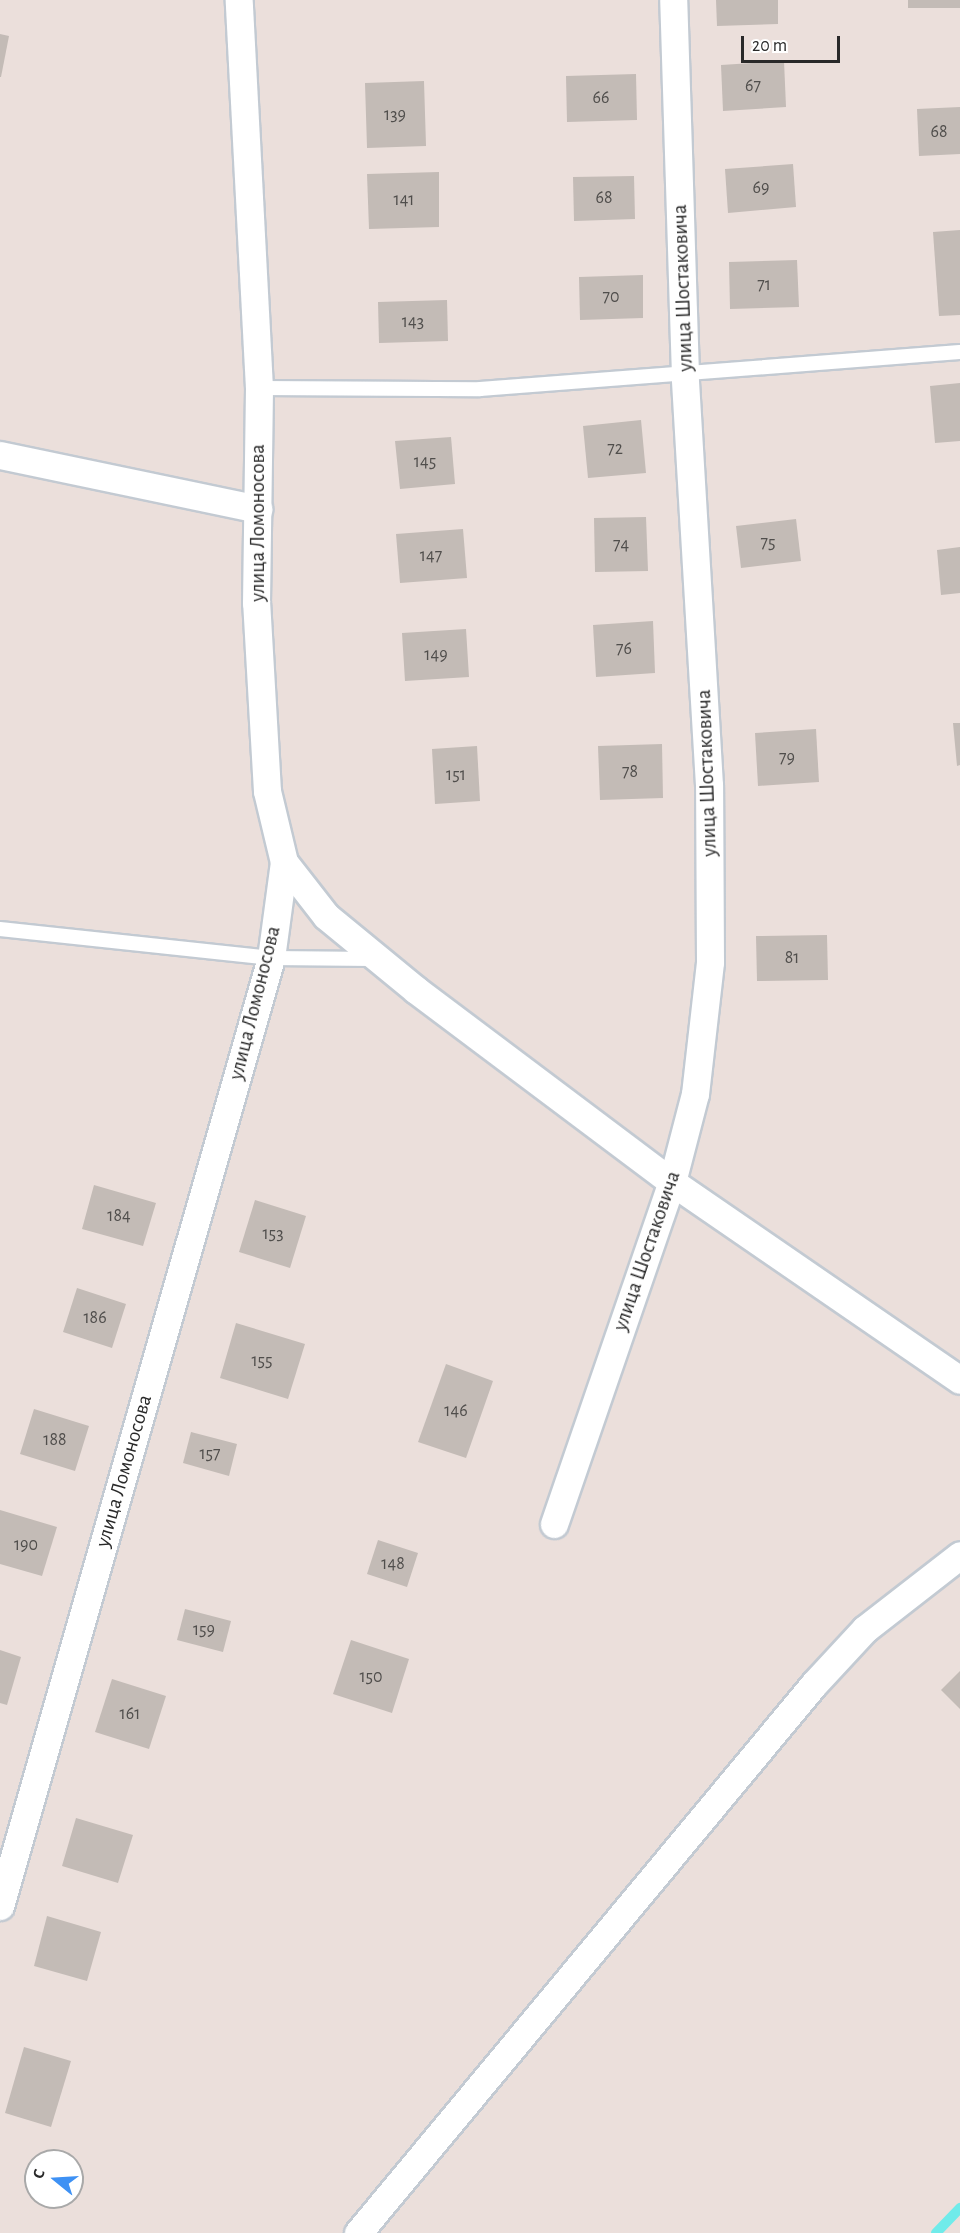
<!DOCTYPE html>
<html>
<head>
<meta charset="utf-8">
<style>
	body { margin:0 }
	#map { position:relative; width:960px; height:2233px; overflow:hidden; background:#ebdfdb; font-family:"Alegreya Sans",sans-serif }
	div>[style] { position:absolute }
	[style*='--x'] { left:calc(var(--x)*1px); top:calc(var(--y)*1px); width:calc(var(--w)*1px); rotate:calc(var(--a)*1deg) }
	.stream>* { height:10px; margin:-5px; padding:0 5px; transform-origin:5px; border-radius:5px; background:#70ebea }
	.building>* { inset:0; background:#c3bbb6 }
	.roads { filter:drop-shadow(2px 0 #c3cad2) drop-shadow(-2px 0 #c3cad2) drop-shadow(0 2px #c3cad2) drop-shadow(0 -2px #c3cad2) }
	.lane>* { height:14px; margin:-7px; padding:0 7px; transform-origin:7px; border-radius:7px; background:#fff }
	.street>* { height:27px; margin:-13.5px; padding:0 13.5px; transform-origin:13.5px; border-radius:13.5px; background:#fff }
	span { translate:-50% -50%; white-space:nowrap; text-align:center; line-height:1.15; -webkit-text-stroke:4.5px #fff; paint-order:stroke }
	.number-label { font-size:18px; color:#504e4c }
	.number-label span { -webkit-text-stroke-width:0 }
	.street-label { font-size:21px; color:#292929 }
	.north { position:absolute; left:24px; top:2149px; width:60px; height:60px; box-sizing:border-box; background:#fff; border:2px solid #a9a9a9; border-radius:50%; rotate:288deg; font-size:16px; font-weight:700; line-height:24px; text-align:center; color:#292929 }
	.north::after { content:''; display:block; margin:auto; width:21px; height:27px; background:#3e91f4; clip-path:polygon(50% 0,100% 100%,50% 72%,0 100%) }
	.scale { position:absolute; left:741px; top:36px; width:99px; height:27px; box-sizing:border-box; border:3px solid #292929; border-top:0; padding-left:8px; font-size:18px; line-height:21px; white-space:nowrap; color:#292929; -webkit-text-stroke:4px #fff; paint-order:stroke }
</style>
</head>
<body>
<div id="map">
	<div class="stream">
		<i style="--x:936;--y:2233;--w:35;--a:-46"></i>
	</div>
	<div class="building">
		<i style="clip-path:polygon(716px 0,778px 0,778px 24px,717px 26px)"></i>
		<i style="clip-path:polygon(908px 0,960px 0,960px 8px,908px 8px)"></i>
		<i style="clip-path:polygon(0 34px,9px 36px,1px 77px,0 77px)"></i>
		<i style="clip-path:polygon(784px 61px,786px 107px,723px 111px,721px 65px)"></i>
		<i style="clip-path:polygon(636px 74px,637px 120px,567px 122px,566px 76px)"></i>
		<i style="clip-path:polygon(424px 81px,426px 146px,367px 148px,365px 83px)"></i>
		<i style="clip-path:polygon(960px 107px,960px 154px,919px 156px,917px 109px)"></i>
		<i style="clip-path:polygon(793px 164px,796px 207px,728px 213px,725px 169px)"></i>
		<i style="clip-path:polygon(439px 172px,439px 227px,369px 229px,367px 174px)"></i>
		<i style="clip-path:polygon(634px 176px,635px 219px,574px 221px,573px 177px)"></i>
		<i style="clip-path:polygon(960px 230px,960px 315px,939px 316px,933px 232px)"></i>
		<i style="clip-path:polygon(797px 260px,799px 307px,730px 309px,729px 262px)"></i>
		<i style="clip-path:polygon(643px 275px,643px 318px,580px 320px,579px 277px)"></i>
		<i style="clip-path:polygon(447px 300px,448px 341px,379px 343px,378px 302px)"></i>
		<i style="clip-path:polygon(960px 383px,960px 441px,935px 443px,930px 386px)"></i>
		<i style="clip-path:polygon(641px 420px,646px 473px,588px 478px,583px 426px)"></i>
		<i style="clip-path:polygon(451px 437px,455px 484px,400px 489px,395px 441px)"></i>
		<i style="clip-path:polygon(646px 517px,648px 571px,595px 572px,594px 518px)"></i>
		<i style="clip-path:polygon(796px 519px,801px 561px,741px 568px,736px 526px)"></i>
		<i style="clip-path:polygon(463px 529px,467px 578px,400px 583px,396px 534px)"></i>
		<i style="clip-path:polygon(960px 547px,960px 593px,941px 595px,937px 550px)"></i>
		<i style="clip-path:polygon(653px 621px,655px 673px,596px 677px,593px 625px)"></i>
		<i style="clip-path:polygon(466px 629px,469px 677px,405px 681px,402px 633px)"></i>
		<i style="clip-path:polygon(953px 723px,960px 723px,960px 765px,957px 766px)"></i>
		<i style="clip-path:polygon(816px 729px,819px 782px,758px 786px,755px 733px)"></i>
		<i style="clip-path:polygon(662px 744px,663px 798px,600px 800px,598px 746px)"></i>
		<i style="clip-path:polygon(477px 746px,480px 801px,435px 804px,432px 749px)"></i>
		<i style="clip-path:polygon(827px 935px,828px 980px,757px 981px,756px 936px)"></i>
		<i style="clip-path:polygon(94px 1185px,156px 1203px,143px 1246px,82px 1229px)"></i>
		<i style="clip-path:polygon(255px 1200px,306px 1216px,290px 1268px,239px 1252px)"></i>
		<i style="clip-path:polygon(77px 1288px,126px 1304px,112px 1348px,63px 1332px)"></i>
		<i style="clip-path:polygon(236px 1323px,305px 1344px,288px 1399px,220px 1378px)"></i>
		<i style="clip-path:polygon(446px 1364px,493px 1381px,466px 1458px,418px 1442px)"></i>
		<i style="clip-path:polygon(34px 1409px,89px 1426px,75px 1471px,20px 1454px)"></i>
		<i style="clip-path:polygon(191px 1432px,237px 1444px,229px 1476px,183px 1463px)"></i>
		<i style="clip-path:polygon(0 1510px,57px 1527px,42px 1576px,0 1564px)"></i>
		<i style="clip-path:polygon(378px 1540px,418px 1553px,407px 1587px,367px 1574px)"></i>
		<i style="clip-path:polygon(185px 1609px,231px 1621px,223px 1652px,177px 1640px)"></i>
		<i style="clip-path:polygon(351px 1640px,409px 1659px,392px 1713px,333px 1694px)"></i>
		<i style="clip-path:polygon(0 1650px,21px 1657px,7px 1705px,0 1703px)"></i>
		<i style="clip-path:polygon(960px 1671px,960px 1709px,941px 1690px)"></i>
		<i style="clip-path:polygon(112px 1679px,166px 1696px,149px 1749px,95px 1732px)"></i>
		<i style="clip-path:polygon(76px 1818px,133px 1835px,118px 1883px,62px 1866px)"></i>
		<i style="clip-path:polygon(47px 1916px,101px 1932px,87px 1981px,34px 1966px)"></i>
		<i style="clip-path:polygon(24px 2047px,71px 2061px,51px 2127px,5px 2113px)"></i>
	</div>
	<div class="roads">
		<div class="lane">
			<i style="--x:259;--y:388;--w:221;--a:0.3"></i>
			<i style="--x:480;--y:389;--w:481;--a:-4.4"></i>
			<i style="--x:0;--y:929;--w:273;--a:6.1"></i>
			<i style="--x:271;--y:958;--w:103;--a:0.6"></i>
		</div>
		<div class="street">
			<i style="--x:0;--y:455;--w:264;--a:11.8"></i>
			<i style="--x:284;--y:862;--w:68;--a:52.1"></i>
			<i style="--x:326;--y:916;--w:117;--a:39.4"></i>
			<i style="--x:416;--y:990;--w:320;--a:36.9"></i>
			<i style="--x:672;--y:1182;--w:349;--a:34.5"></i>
			<i style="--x:554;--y:1524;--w:362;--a:-71"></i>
			<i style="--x:672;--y:1182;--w:91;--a:-75.4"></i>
			<i style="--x:695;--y:1094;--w:133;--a:-83.5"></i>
			<i style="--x:710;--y:962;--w:177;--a:-90.3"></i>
			<i style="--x:709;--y:785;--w:411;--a:-93.4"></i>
			<i style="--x:685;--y:375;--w:375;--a:-91.8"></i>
			<i style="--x:0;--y:1906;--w:986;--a:-74.05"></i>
			<i style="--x:271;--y:958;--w:97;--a:-82.3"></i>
			<i style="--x:284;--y:862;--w:73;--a:-103.5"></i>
			<i style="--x:267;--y:791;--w:188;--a:-93.3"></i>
			<i style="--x:256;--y:603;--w:215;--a:-89.2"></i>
			<i style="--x:259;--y:388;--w:389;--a:-93"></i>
			<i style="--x:358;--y:2233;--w:714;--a:-50.29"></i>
			<i style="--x:814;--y:1684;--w:75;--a:-47.2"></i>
			<i style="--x:865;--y:1629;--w:120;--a:-37.9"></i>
		</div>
	</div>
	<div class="number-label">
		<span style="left:753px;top:86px">67</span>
		<span style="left:601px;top:98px">66</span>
		<span style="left:395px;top:115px">139</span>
		<span style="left:939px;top:132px">68</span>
		<span style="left:761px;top:188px">69</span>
		<span style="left:604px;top:198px">68</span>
		<span style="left:404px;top:200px">141</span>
		<span style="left:764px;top:285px">71</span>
		<span style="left:611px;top:297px">70</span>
		<span style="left:413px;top:322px">143</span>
		<span style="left:615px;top:449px">72</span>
		<span style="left:425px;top:462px">145</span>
		<span style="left:768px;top:543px">75</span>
		<span style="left:621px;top:545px">74</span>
		<span style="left:431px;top:556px">147</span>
		<span style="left:624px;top:649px">76</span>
		<span style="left:436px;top:655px">149</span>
		<span style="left:787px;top:758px">79</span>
		<span style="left:630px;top:772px">78</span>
		<span style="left:456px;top:775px">151</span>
		<span style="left:792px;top:958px">81</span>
		<span style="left:119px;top:1216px">184</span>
		<span style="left:273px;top:1234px">153</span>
		<span style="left:95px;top:1318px">186</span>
		<span style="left:262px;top:1361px">155</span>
		<span style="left:456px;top:1411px">146</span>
		<span style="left:55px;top:1440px">188</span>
		<span style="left:210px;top:1454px">157</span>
		<span style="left:26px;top:1545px">190</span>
		<span style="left:393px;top:1564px">148</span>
		<span style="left:204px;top:1630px">159</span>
		<span style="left:371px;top:1677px">150</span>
		<span style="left:130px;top:1714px">161</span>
	</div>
	<div class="street-label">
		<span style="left:683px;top:288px;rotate:-92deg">улица Шостаковича</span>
		<span style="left:258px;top:523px;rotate:-90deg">улица Ломоносова</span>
		<span style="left:707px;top:773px;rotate:-92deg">улица Шостаковича</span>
		<span style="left:255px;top:1003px;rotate:-76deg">улица Ломоносова</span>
		<span style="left:647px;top:1251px;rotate:-71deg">улица Шостаковича</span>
		<span style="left:124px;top:1471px;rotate:-74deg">улица Ломоносова</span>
	</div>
	<div class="north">С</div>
	<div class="scale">20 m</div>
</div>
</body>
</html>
